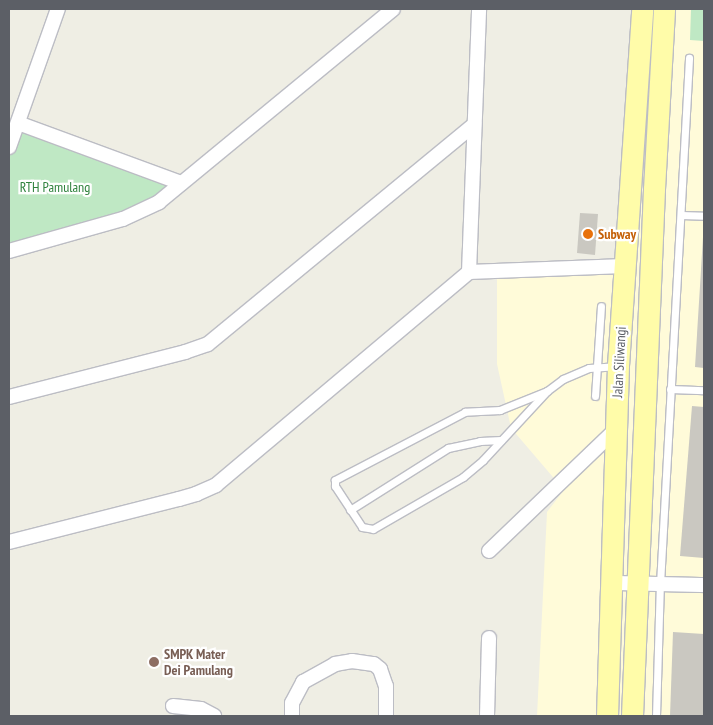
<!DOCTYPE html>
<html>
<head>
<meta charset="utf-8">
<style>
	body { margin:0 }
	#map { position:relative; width:713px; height:725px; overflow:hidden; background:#efeee4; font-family:"PT Sans Narrow",sans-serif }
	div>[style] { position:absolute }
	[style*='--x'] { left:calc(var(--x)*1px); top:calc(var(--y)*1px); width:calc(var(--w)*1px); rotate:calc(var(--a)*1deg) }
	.commercial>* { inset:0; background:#fffbd9 }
	.green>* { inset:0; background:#bfe8c4 }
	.building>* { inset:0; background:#cac8c1 }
	.roads { filter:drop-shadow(1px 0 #bcbdc4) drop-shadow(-1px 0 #bcbdc4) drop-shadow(0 1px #bcbdc4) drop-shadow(0 -1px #bcbdc4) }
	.service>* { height:7px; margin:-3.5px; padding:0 3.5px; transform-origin:3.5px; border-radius:3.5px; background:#fff }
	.minor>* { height:14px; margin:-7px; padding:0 7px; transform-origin:7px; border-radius:7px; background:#fff }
	.primary>* { height:21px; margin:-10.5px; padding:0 10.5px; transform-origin:10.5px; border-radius:10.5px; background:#fffca9 }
	.dots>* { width:14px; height:14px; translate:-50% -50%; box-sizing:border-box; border:2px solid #fff; border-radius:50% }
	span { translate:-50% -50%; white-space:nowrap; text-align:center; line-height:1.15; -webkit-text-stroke:4.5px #fff; paint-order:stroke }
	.park-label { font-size:14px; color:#2f823d }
	.food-label { font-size:14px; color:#c56008; font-weight:700 }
	.left { translate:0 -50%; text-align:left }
	.street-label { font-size:14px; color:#5c5f66 }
	.education-label { font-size:14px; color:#785e54; font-weight:700 }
	.frame { position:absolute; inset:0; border:10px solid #5c5f66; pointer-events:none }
</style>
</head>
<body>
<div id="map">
	<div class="commercial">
		<i style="clip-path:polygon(638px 9px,704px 9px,704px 716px,537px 716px,547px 512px,564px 490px,511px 428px,497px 364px,497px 273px,623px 271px)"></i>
	</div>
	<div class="green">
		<i style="clip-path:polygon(691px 9px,704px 9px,704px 41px,690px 40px)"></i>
		<i style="clip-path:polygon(18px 123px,181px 183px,145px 209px,9px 250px,9px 147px)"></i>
	</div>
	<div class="building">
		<i style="clip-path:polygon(580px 213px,598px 214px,595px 255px,577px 253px)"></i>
		<i style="clip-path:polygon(703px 237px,704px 237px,704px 368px,695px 367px)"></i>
		<i style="clip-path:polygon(692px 406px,704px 407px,704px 558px,680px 556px)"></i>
		<i style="clip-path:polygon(673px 632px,704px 634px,704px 716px,670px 716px)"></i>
	</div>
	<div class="roads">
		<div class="service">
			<i style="--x:681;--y:215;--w:23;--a:2"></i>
			<i style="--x:670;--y:389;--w:34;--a:2"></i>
			<i style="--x:547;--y:391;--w:51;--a:158"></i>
			<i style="--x:500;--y:410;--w:35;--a:177"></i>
			<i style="--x:465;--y:412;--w:147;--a:152.4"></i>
			<i style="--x:335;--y:480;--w:6;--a:90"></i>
			<i style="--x:335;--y:486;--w:49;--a:56.6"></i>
			<i style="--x:362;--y:527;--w:11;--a:10"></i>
			<i style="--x:373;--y:529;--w:104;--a:-30"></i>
			<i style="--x:463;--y:477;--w:26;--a:-40"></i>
			<i style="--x:483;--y:460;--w:94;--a:-47.2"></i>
			<i style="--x:547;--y:391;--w:20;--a:-37"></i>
			<i style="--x:563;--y:379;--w:28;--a:-23"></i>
			<i style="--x:589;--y:368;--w:26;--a:-4"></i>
			<i style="--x:595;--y:396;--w:90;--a:-86.2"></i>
			<i style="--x:350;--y:510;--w:116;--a:-32.3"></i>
			<i style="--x:448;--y:448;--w:33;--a:-12"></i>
			<i style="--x:480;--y:441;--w:21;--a:-3"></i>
			<i style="--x:656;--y:716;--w:132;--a:-88.3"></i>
			<i style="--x:660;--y:584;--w:527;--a:-86.84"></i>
		</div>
		<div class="minor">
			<i style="--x:18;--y:123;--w:174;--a:20.2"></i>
			<i style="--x:9;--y:147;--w:146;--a:-70.5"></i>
			<i style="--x:9;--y:251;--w:118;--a:-15.7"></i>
			<i style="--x:123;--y:219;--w:40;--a:-25"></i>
			<i style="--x:159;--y:202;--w:303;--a:-39.5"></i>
			<i style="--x:469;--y:272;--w:263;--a:-87.8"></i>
			<i style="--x:9;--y:397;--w:182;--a:-14.3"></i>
			<i style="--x:185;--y:352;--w:24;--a:-19"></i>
			<i style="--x:208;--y:344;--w:345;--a:-39.5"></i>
			<i style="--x:9;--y:542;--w:175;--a:-14.2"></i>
			<i style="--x:179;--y:499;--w:18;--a:-16"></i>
			<i style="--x:196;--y:494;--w:22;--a:-24"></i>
			<i style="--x:216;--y:485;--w:331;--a:-40.1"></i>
			<i style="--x:469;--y:272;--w:155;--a:-2.2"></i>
			<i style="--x:489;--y:551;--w:176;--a:-43.8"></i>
			<i style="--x:613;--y:583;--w:91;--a:1.3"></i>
			<i style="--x:173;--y:706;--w:28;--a:6"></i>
			<i style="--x:201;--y:709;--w:15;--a:28"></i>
			<i style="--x:292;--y:716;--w:13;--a:-90"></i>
			<i style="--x:292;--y:703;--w:24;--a:-62"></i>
			<i style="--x:303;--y:682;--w:37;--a:-29"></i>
			<i style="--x:335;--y:664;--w:17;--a:-10"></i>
			<i style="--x:352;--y:661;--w:22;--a:8"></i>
			<i style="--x:374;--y:664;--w:8;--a:40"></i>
			<i style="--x:380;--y:669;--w:18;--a:71"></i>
			<i style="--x:386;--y:686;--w:30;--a:90"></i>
			<i style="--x:487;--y:716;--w:78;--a:-88.5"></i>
		</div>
		<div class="primary">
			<i style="--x:607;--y:716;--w:351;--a:-88.2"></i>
			<i style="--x:618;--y:365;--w:357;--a:-86.1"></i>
			<i style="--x:632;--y:716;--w:527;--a:-87.61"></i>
			<i style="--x:654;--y:189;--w:180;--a:-86.8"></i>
		</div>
	</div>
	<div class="dots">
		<i style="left:588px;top:234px;background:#e8710a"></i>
		<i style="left:154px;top:662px;background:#8d6e63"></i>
	</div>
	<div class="park-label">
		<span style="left:55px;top:187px">RTH Pamulang</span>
	</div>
	<div class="food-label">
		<span class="left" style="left:598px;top:234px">Subway</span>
	</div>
	<div class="street-label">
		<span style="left:619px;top:362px;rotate:-87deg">Jalan Siliwangi</span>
	</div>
	<div class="education-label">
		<span class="left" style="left:164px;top:662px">SMPK Mater<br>Dei Pamulang</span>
	</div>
	<div class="frame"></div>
</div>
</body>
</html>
